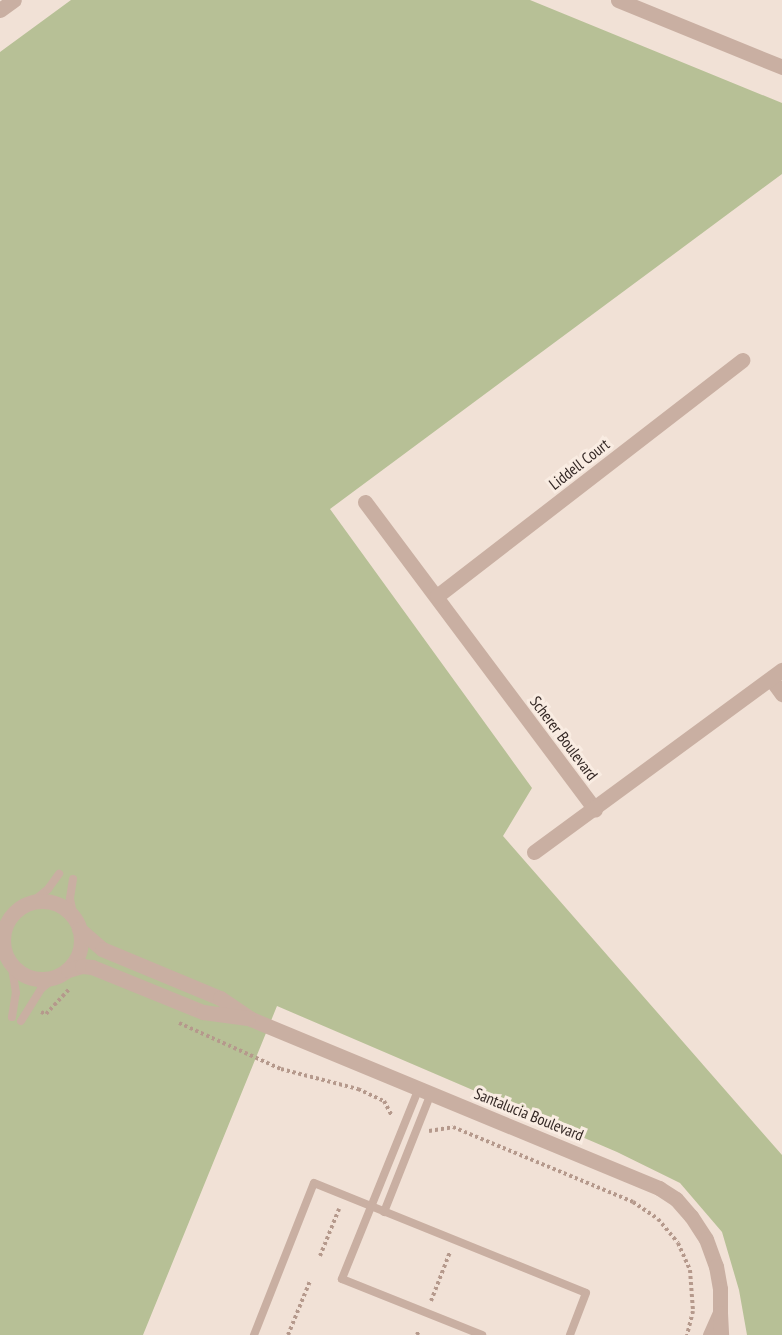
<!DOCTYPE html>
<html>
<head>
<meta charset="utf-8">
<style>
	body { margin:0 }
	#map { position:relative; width:782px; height:1335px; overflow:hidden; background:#f1e1d6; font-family:"PT Sans Narrow",sans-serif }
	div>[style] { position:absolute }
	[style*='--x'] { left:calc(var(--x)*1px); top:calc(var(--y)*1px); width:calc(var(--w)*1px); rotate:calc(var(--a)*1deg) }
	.green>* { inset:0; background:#b7c096 }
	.path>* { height:4px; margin-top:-2px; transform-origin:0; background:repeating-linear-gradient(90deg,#b5998c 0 3px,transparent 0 6px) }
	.lane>* { height:8px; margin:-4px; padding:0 4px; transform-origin:4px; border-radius:4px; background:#c9afa2 }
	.street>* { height:15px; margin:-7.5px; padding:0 7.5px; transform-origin:7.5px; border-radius:7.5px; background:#c9afa2 }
	.street>.ring { margin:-7.5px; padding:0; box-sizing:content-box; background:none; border:15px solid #c9afa2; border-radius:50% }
	span { translate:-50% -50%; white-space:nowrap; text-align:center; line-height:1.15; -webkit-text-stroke:6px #f9ece2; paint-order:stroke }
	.street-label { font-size:16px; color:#342825 }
</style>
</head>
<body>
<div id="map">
	<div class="green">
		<i style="clip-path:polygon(71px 0,530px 0,782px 103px,782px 174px,330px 509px,532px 788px,503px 836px,782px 1155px,782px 1335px,747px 1335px,739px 1290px,722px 1232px,680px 1183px,617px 1152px,277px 1006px,143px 1335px,0 1335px,0 52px)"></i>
	</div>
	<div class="path">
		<i style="--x:41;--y:1012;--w:5;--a:22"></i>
		<i style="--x:46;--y:1014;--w:35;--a:-47"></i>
		<i style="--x:179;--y:1023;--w:112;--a:24.3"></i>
		<i style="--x:281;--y:1069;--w:80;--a:14.6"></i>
		<i style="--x:358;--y:1089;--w:29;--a:25"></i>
		<i style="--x:384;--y:1101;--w:17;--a:62"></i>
		<i style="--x:429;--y:1131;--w:24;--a:-9"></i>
		<i style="--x:453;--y:1127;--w:195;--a:22.6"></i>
		<i style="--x:633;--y:1202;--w:30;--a:34"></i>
		<i style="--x:658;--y:1219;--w:31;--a:50"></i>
		<i style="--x:678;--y:1243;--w:30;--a:66"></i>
		<i style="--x:690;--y:1270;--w:41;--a:85.8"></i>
		<i style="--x:693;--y:1311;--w:25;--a:104"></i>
		<i style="--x:320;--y:1256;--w:51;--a:-68"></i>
		<i style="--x:431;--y:1301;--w:53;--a:-68.8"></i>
		<i style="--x:288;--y:1335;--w:58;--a:-67.8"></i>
		<i style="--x:417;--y:1335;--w:5;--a:-68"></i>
	</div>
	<div class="lane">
		<i style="--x:73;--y:879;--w:20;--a:99"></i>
		<i style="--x:70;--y:899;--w:19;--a:78"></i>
		<i style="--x:32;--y:902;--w:21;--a:-39"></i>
		<i style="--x:48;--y:889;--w:19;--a:-54"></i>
		<i style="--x:12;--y:1017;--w:24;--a:-81"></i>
		<i style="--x:16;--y:993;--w:26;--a:-99"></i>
		<i style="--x:21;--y:1021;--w:38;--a:-58"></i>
		<i style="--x:41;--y:989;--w:21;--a:-39"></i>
		<i style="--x:419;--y:1088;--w:206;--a:112"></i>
		<i style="--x:342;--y:1279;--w:151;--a:21.8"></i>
		<i style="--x:384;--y:1212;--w:128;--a:-68.4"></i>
		<i style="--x:254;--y:1335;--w:163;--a:-68.5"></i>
		<i style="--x:314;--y:1183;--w:293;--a:22"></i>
		<i style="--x:586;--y:1293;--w:45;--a:110.9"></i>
	</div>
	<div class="street">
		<i style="--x:618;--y:0;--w:177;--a:22.2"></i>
		<i style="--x:0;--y:10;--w:17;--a:-36"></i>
		<i style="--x:365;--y:502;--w:384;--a:53.2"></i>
		<i style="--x:437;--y:596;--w:386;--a:-37.7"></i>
		<i style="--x:771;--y:679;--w:19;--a:54"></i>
		<i style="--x:534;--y:852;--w:308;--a:-36.3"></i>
		<i class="ring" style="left:3px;top:901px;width:63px;height:63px"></i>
		<i style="--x:79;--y:929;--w:30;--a:41"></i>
		<i style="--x:102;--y:949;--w:128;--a:22.6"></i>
		<i style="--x:220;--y:998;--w:37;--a:34"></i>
		<i style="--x:251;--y:1019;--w:442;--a:22.5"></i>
		<i style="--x:659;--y:1188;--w:20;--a:33"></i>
		<i style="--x:676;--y:1199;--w:23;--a:49"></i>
		<i style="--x:691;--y:1216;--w:27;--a:57"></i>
		<i style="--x:706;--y:1239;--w:29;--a:70"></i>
		<i style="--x:716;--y:1266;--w:23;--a:80"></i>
		<i style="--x:720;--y:1289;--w:24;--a:90"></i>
		<i style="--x:68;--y:970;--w:15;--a:-16"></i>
		<i style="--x:82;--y:966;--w:10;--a:6"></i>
		<i style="--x:92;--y:967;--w:120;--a:22.1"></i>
		<i style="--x:203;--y:1012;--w:45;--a:7.6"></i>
		<i style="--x:710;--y:1335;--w:24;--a:-66"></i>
		<i style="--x:720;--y:1313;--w:22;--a:87"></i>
	</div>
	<div class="street-label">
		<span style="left:579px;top:464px;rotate:-38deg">Liddell Court</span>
		<span style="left:564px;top:738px;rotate:53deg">Scherer Boulevard</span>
		<span style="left:529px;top:1114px;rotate:22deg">Santalucia Boulevard</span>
	</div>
</div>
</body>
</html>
